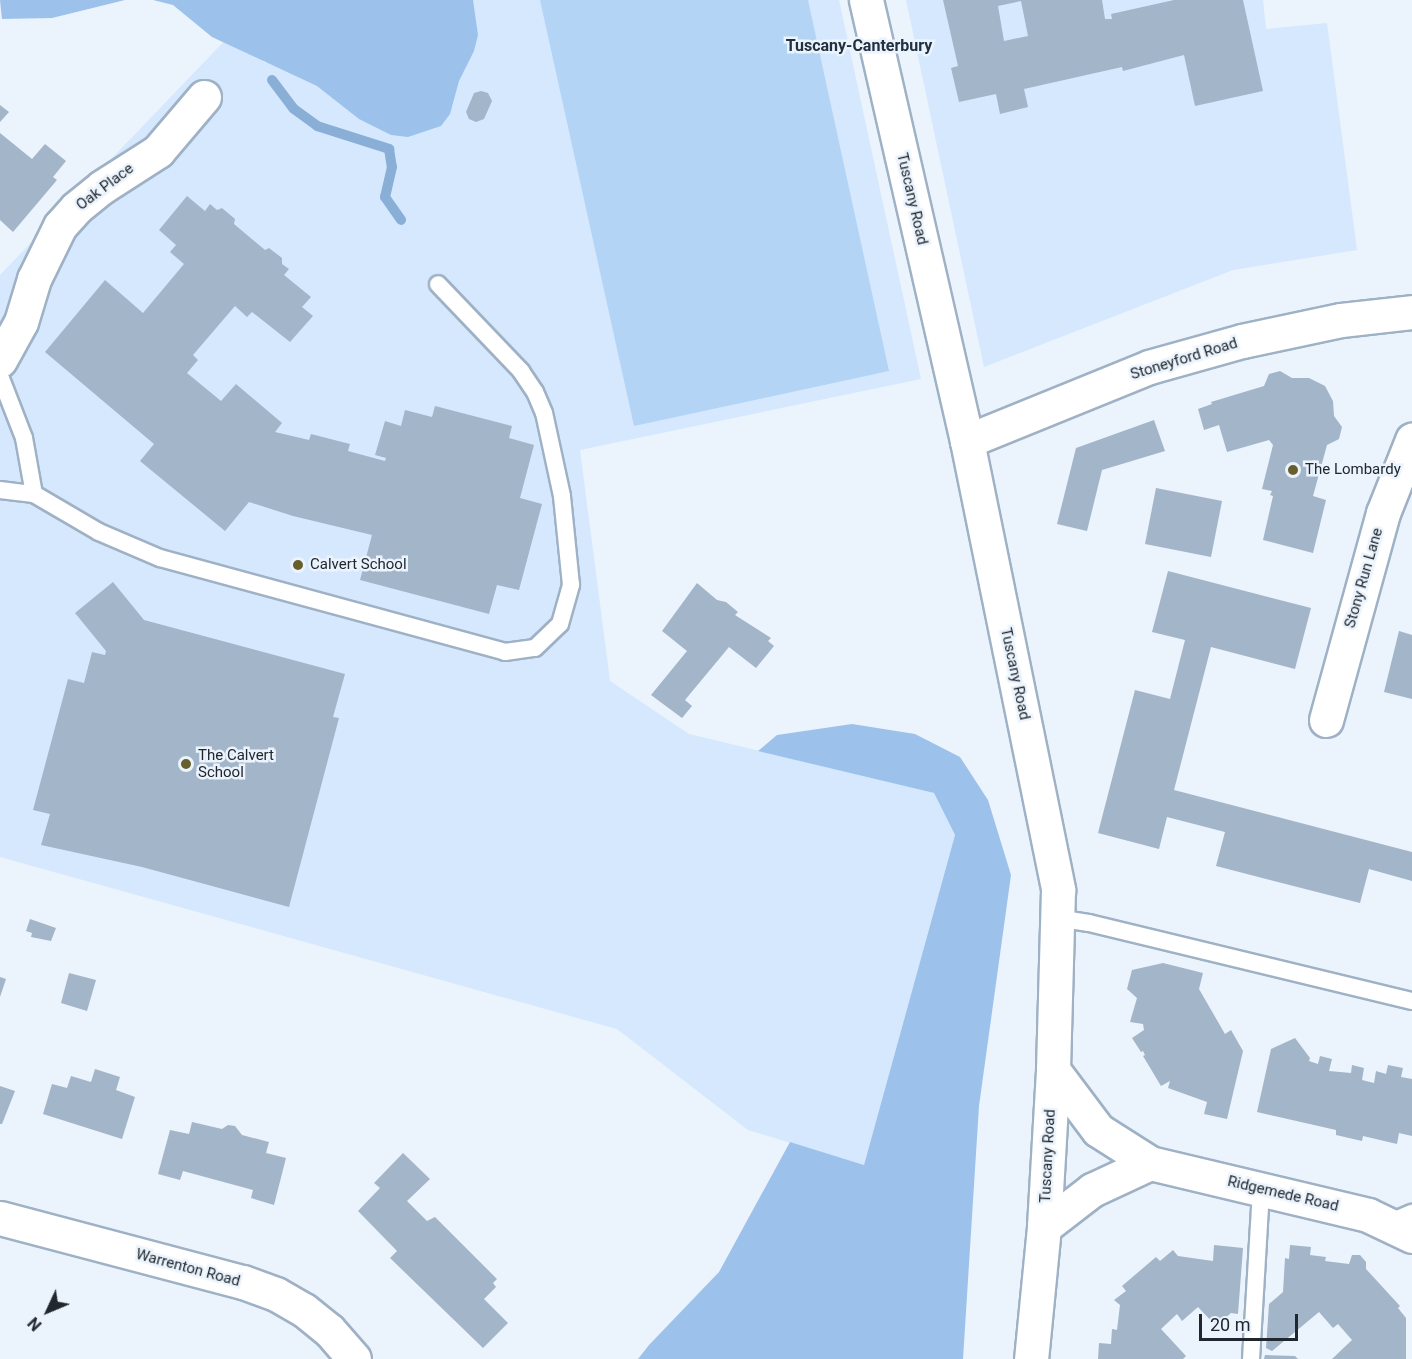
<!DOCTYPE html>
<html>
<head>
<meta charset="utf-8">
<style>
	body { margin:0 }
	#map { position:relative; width:1412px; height:1359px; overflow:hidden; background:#ebf3fc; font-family:Roboto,sans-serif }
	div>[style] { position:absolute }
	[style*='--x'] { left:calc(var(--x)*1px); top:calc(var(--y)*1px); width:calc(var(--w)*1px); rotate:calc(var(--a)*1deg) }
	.built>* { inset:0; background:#d5e8fe }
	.green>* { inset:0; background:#b4d4f6 }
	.forest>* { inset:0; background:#9cc2eb }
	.stream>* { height:10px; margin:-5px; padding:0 5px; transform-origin:5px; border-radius:5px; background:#8aafd7 }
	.building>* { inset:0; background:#a3b5c8 }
	.roads { filter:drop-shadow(2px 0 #9fb1c5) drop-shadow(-2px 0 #9fb1c5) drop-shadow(0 2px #9fb1c5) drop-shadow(0 -2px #9fb1c5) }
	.service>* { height:16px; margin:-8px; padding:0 8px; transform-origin:8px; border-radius:8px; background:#fff }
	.minor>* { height:33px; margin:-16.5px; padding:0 16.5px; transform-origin:16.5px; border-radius:16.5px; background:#fff }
	.dots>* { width:16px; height:16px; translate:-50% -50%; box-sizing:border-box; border:3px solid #ebf3fc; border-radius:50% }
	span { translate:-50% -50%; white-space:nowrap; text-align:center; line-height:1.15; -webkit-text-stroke:5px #ebf3fc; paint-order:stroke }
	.street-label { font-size:15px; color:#20272f }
	.poi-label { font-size:15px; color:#20272f }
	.left { translate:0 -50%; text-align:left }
	.neighbourhood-label { font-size:16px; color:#223141; font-weight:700 }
	.north { position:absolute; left:18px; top:1281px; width:60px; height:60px; -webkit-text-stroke:4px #ebf3fc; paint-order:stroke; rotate:226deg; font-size:16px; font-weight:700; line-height:24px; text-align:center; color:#20272f }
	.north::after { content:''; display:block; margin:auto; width:21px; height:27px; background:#20272f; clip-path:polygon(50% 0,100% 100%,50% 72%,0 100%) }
	.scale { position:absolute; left:1199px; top:1314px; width:99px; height:27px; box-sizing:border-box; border:3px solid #20272f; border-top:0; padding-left:8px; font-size:18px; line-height:21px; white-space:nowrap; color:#20272f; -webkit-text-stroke:4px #ebf3fc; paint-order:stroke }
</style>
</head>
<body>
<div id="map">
	<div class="built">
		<i style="clip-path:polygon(326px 0,839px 0,921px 379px,580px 450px,610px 681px,689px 734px,934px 793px,955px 835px,864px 1165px,748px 1130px,617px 1029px,0 857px,0 275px,233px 32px,265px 63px)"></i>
		<i style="clip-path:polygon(906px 0,1263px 0,1266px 29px,1327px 23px,1357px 250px,1233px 270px,984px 367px)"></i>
	</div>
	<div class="green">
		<i style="clip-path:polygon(540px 0,808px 0,889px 371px,634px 426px)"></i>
	</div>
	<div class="forest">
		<i style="clip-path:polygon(0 0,125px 0,52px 18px,2px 19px)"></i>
		<i style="clip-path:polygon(153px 0,473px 0,478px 35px,474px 51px,459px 81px,450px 114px,441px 126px,408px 137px,391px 135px,359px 119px,317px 86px,212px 37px,173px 5px)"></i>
		<i style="clip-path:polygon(852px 724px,915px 734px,960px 757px,988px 800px,1011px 875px,979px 1106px,963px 1359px,638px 1359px,649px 1345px,719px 1272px,790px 1142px,864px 1165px,955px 835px,934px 793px,758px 751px,777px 735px)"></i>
	</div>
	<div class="stream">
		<i style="--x:272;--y:80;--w:36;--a:53"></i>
		<i style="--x:294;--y:109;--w:29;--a:36"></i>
		<i style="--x:317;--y:126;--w:76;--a:17.7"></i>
		<i style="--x:389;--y:149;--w:18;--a:81"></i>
		<i style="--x:392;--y:167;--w:31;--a:103"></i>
		<i style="--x:385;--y:197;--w:28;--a:55"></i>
	</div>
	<div class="building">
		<i style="clip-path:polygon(evenodd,943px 0,1102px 0,1105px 19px,1112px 19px,1111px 14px,1174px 0,1243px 0,1263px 91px,1195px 106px,1184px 55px,1123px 71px,1122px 67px,1024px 89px,1028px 107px,1000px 114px,996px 94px,959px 102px,951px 68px,958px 66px,943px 0,1021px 1px,1028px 36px,1004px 41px,998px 6px,1021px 1px)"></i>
		<i style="clip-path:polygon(481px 91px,488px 93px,492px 101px,484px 119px,476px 122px,469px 119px,466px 112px,474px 93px)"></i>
		<i style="clip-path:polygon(0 105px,9px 112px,0 122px)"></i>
		<i style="clip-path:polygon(0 133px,32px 159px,45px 144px,66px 161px,53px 177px,57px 180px,13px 232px,0 220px)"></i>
		<i style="clip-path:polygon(187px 196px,205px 211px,210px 204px,217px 210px,222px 208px,235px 219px,234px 224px,265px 250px,269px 248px,282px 258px,282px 264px,289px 269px,284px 275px,311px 297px,302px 307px,313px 316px,290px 342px,252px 312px,247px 317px,235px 306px,193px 355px,198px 360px,187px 373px,221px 401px,236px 384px,282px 423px,275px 432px,309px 440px,311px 434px,350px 444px,348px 451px,385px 461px,386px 458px,375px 455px,385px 421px,401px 426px,405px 410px,432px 417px,435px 406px,512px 426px,509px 438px,534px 445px,520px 498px,542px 504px,519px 590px,497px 585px,489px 614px,360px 580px,372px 535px,293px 516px,249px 502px,225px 531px,140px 461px,154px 444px,45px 352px,105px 280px,143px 313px,184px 264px,170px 252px,176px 245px,159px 230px)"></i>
		<i style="clip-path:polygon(1280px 371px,1292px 378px,1309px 378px,1325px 386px,1333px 401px,1334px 416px,1342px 427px,1339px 439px,1327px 445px,1313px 496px,1326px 500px,1313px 553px,1263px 540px,1273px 496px,1270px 495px,1272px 491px,1262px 489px,1273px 445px,1269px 440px,1227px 452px,1219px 425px,1204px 430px,1198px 409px,1212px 404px,1211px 402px,1264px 386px,1269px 374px)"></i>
		<i style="clip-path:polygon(1154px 420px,1165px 451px,1102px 470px,1087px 531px,1057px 524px,1076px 448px)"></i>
		<i style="clip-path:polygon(1156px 488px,1222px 501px,1211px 557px,1145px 544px)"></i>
		<i style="clip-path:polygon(1168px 571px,1311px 608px,1295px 669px,1211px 647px,1174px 790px,1412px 852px,1412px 881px,1369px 869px,1360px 903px,1216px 866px,1225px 832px,1167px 817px,1159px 849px,1098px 833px,1135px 690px,1170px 699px,1185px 640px,1152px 632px)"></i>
		<i style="clip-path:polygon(113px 582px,144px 620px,345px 674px,333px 717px,339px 718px,289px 907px,142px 867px,41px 845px,50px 814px,33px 810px,68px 679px,84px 683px,92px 652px,105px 655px,106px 651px,75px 613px)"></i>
		<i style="clip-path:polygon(697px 583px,717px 600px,726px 602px,738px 612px,735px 615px,771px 638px,768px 641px,774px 646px,756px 668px,729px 647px,685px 700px,692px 706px,682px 718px,651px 695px,687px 651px,662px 631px)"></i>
		<i style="clip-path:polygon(1399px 631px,1412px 635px,1412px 699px,1384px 692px)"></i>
		<i style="clip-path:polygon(30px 919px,56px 928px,51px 941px,31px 937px,32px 933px,26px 931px)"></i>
		<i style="clip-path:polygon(1163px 963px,1203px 973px,1199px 989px,1225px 1034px,1231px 1030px,1243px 1051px,1227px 1119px,1204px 1114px,1207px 1102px,1168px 1088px,1170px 1081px,1161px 1086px,1143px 1056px,1145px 1055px,1143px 1051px,1141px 1052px,1132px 1038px,1144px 1030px,1143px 1024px,1130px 1022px,1137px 998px,1127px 989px,1132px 970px)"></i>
		<i style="clip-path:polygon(69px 973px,96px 980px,87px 1011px,61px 1003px)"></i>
		<i style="clip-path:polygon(0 977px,6px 979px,0 997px)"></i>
		<i style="clip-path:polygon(1295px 1038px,1310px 1058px,1309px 1061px,1318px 1064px,1320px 1056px,1332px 1059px,1329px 1071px,1351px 1073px,1352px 1065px,1364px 1068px,1362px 1080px,1374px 1083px,1376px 1071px,1386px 1074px,1388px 1065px,1403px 1068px,1401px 1077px,1412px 1079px,1412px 1136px,1399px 1133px,1397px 1144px,1363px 1136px,1362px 1141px,1336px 1135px,1336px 1130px,1257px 1112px,1271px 1049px)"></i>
		<i style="clip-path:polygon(95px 1069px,120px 1077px,116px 1090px,135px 1097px,122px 1139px,43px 1114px,52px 1084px,67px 1088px,71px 1076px,91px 1082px)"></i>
		<i style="clip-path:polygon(0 1086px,15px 1091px,2px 1124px,0 1124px)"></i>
		<i style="clip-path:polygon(192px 1122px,222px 1129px,228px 1125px,235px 1126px,242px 1135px,269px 1142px,266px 1153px,286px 1158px,274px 1205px,251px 1198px,253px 1190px,183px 1171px,180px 1180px,158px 1174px,170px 1130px,189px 1134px)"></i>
		<i style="clip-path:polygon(403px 1153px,430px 1179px,407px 1201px,427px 1221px,435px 1217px,497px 1279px,493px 1283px,496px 1287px,484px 1299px,508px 1323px,483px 1348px,390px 1258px,397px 1251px,358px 1211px,380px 1188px,374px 1183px)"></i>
		<i style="clip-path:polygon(1214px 1245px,1243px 1248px,1238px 1314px,1231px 1313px,1216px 1326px,1198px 1307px,1182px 1321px,1177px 1314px,1161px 1329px,1186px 1356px,1183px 1359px,1098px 1359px,1099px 1343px,1111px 1344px,1112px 1329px,1117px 1330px,1120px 1305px,1114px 1300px,1126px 1291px,1122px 1286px,1156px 1257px,1160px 1261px,1173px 1250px,1178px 1256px,1213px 1261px)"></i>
		<i style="clip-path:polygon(1290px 1245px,1311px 1247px,1310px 1255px,1326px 1257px,1325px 1261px,1349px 1264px,1352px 1255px,1360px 1255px,1366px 1262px,1366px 1269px,1400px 1306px,1398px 1308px,1406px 1318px,1406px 1359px,1332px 1359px,1352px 1340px,1338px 1324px,1333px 1328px,1319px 1312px,1272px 1351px,1266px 1348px,1269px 1304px,1283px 1292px,1285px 1258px,1289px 1259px)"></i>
		<i style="clip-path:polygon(1265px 1355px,1295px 1356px,1298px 1359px,1264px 1359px)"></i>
	</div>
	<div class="roads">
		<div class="service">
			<i style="--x:0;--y:376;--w:66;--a:68.8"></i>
			<i style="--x:24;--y:438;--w:57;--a:79.9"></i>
			<i style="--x:0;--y:490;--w:34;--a:7"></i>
			<i style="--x:34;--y:494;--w:75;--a:30.3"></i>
			<i style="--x:99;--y:532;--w:66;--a:23.1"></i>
			<i style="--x:160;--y:558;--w:358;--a:15.2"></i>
			<i style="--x:505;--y:652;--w:30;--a:-8"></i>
			<i style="--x:535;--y:648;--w:35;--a:-44"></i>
			<i style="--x:560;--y:624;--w:41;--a:-74.2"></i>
			<i style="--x:571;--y:585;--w:89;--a:-95.8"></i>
			<i style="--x:562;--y:496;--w:85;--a:-102.2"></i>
			<i style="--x:544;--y:413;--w:23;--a:-113"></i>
			<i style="--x:535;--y:392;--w:25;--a:-124"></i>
			<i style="--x:521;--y:371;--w:120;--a:-133.7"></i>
			<i style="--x:1057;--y:918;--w:32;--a:9"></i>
			<i style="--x:1089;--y:923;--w:332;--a:13.6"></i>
			<i style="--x:1388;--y:1223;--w:26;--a:-23"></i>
			<i style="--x:1251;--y:1359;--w:170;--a:-86.6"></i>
		</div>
		<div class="minor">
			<i style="--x:866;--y:0;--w:452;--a:77.1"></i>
			<i style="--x:967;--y:441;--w:458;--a:78.5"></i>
			<i style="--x:1058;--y:890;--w:180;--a:91.6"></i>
			<i style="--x:1053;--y:1070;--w:157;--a:93.3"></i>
			<i style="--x:1044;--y:1227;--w:133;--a:95.6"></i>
			<i style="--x:0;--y:360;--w:43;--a:-61.1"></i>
			<i style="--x:21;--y:322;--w:45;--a:-73.2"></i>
			<i style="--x:34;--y:279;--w:59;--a:-63.9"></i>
			<i style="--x:60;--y:226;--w:24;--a:-48"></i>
			<i style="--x:76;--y:208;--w:33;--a:-39"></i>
			<i style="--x:102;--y:187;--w:67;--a:-32.7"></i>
			<i style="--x:158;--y:151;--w:71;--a:-49.6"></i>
			<i style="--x:967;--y:441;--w:196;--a:-22.1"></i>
			<i style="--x:1149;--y:367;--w:97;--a:-15.6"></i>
			<i style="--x:1242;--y:341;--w:101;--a:-12"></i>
			<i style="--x:1341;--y:320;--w:71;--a:-6.4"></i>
			<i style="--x:1326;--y:720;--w:215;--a:-74.6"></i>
			<i style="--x:1383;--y:513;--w:79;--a:-68.3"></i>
			<i style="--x:1053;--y:1070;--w:75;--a:53.1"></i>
			<i style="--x:1098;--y:1130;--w:62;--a:32.4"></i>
			<i style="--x:1150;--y:1163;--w:224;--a:13.4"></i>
			<i style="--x:1368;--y:1215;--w:49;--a:25.5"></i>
			<i style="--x:0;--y:1218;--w:251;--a:14.8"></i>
			<i style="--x:243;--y:1282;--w:35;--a:20"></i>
			<i style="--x:276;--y:1294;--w:32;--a:30"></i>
			<i style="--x:304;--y:1310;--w:32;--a:39"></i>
			<i style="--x:329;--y:1330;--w:38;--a:49"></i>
			<i style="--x:1044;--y:1227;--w:61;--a:-37.6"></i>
			<i style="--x:1092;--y:1190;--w:64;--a:-25"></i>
		</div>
	</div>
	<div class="dots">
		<i style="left:1293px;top:470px;background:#67602c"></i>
		<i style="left:298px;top:565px;background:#67602c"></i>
		<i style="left:186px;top:764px;background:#67602c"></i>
	</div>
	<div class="street-label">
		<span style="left:105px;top:187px;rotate:-37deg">Oak Place</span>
		<span style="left:912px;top:199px;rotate:77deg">Tuscany Road</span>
		<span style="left:1184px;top:359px;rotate:-17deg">Stoneyford Road</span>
		<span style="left:1364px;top:578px;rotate:-74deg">Stony Run Lane</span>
		<span style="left:1015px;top:674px;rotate:78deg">Tuscany Road</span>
		<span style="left:1048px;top:1156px;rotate:-87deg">Tuscany Road</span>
		<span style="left:1283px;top:1194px;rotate:13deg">Ridgemede Road</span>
		<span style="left:188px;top:1268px;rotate:15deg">Warrenton Road</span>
	</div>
	<div class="poi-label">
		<span class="left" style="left:1305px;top:470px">The Lombardy</span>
		<span class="left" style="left:310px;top:565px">Calvert School</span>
		<span class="left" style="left:198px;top:764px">The Calvert<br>School</span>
	</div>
	<div class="neighbourhood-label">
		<span style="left:859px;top:46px">Tuscany-Canterbury</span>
	</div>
	<div class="north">N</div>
	<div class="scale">20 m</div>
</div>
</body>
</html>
